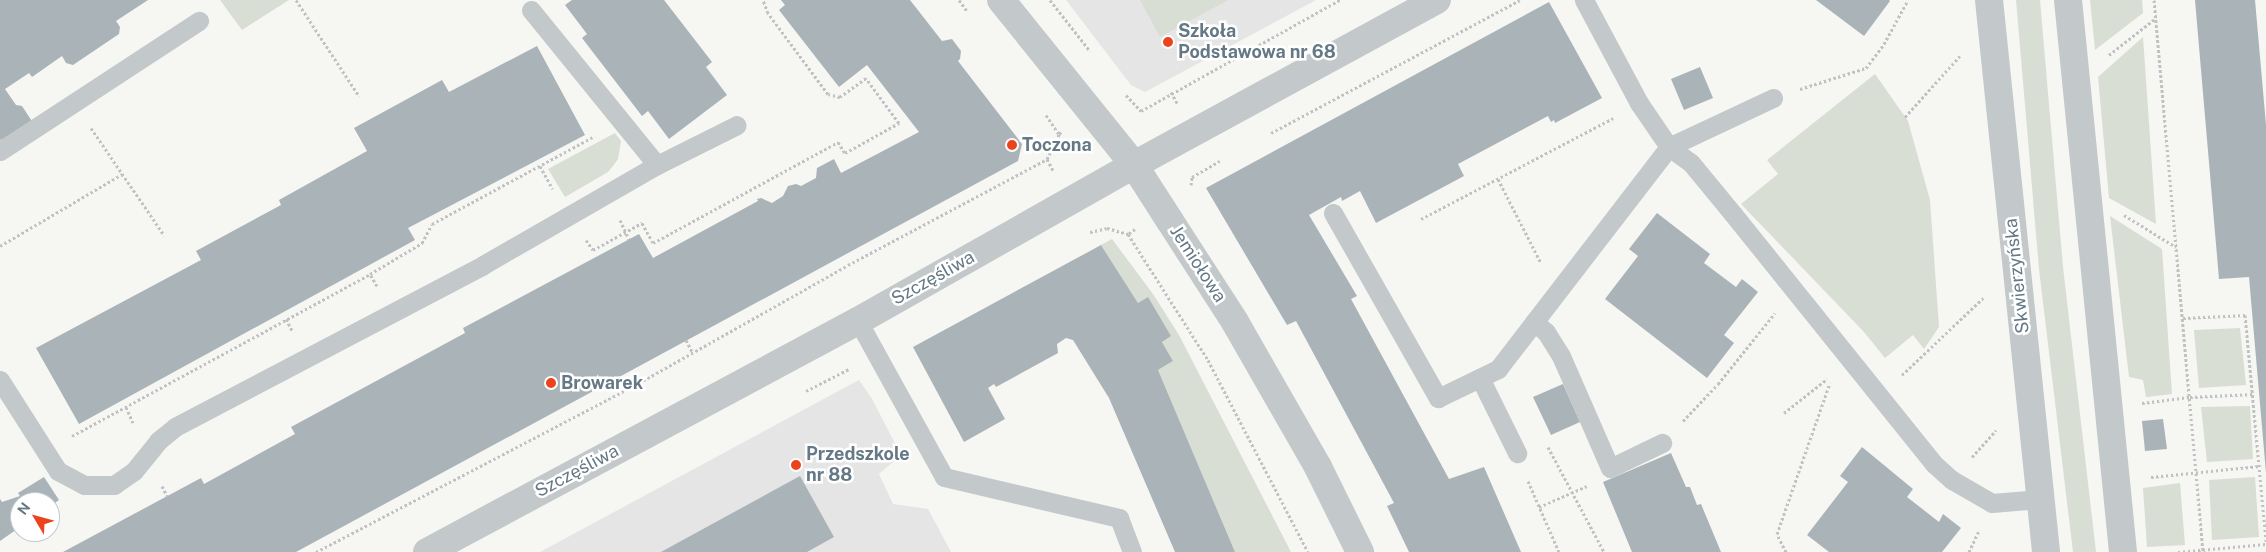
<!DOCTYPE html>
<html>
<head>
<meta charset="utf-8">
<style>
	body { margin:0 }
	#map { position:relative; width:2266px; height:552px; overflow:hidden; background:#f6f6f3; font-family:"Public Sans",sans-serif }
	div>[style] { position:absolute }
	[style*='--x'] { left:calc(var(--x)*1px); top:calc(var(--y)*1px); width:calc(var(--w)*1px); rotate:calc(var(--a)*1deg) }
	.built>* { inset:0; background:#e4e5e4 }
	.green>* { inset:0; background:#d8ded3 }
	.building>* { inset:0; background:#aab3b8 }
	.path>* { height:3px; margin-top:-1.5px; transform-origin:0; background:repeating-linear-gradient(90deg,#bfc1c3 0 2.5px,transparent 0 5px) }
	.service>* { height:19px; margin:-9.5px; padding:0 9.5px; transform-origin:9.5px; border-radius:9.5px; background:#c3c8ca }
	.minor>* { height:28px; margin:-14px; padding:0 14px; transform-origin:14px; border-radius:14px; background:#c3c8ca }
	.dots>* { width:14px; height:14px; translate:-50% -50%; box-sizing:border-box; border:2px solid #fff; border-radius:50% }
	span { translate:-50% -50%; white-space:nowrap; text-align:center; line-height:1.15; -webkit-text-stroke:5px #fff; paint-order:stroke }
	.poi-label { font-size:18px; color:#647885; font-weight:700 }
	.left { translate:0 -50%; text-align:left }
	.street-label { font-size:18px; color:#647885 }
	.north { position:absolute; left:10px; top:492px; width:50px; height:50px; box-sizing:border-box; background:#fff; border:1px solid #c1c9ce; border-radius:50%; rotate:307deg; font-size:14px; font-weight:700; line-height:20px; text-align:center; color:#647885 }
	.north::after { content:''; display:block; margin:auto; width:18px; height:22px; background:#ec431c; clip-path:polygon(50% 0,100% 100%,50% 72%,0 100%) }
</style>
</head>
<body>
<div id="map">
	<div class="built">
		<i style="clip-path:polygon(1066px 0,1316px 0,1145px 92px,1131px 85px)"></i>
		<i style="clip-path:polygon(859px 380px,871px 397px,901px 455px,879px 474px,893px 504px,928px 509px,951px 552px,540px 552px)"></i>
	</div>
	<div class="green">
		<i style="clip-path:polygon(220px 0,289px 0,242px 30px)"></i>
		<i style="clip-path:polygon(1140px 0,1228px 0,1160px 37px)"></i>
		<i style="clip-path:polygon(2016px 0,2040px 0,2063px 267px,2096px 552px,2073px 552px,2039px 269px)"></i>
		<i style="clip-path:polygon(2090px 0,2142px 0,2143px 13px,2095px 50px)"></i>
		<i style="clip-path:polygon(2143px 37px,2156px 224px,2109px 198px,2098px 77px)"></i>
		<i style="clip-path:polygon(1875px 74px,1908px 121px,1930px 200px,1939px 327px,1924px 349px,1913px 335px,1885px 358px,1864px 332px,1741px 204px,1778px 174px,1767px 160px)"></i>
		<i style="clip-path:polygon(615px 133px,621px 141px,618px 159px,613px 166px,608px 172px,565px 197px,548px 169px)"></i>
		<i style="clip-path:polygon(2110px 216px,2162px 249px,2172px 394px,2146px 397px,2143px 380px,2129px 377px)"></i>
		<i style="clip-path:polygon(1112px 239px,1153px 294px,1179px 335px,1291px 552px,1235px 552px,1158px 370px,1173px 361px,1162px 342px,1171px 336px,1148px 298px,1138px 303px,1101px 245px)"></i>
		<i style="clip-path:polygon(2240px 328px,2246px 385px,2199px 388px,2194px 330px)"></i>
		<i style="clip-path:polygon(2250px 406px,2253px 459px,2207px 462px,2201px 407px)"></i>
		<i style="clip-path:polygon(2255px 477px,2259px 537px,2212px 540px,2209px 480px)"></i>
		<i style="clip-path:polygon(2180px 483px,2185px 545px,2147px 547px,2143px 488px)"></i>
	</div>
	<div class="building">
		<i style="clip-path:polygon(0 0,148px 0,116px 21px,120px 27px,119px 34px,73px 65px,66px 63px,62px 56px,32px 77px,29px 73px,5px 89px,16px 105px,22px 106px,35px 126px,5px 147px,0 139px)"></i>
		<i style="clip-path:polygon(572px 0,664px 0,712px 62px,706px 67px,727px 95px,669px 139px,648px 111px,642px 116px,582px 38px,587px 34px,565px 5px)"></i>
		<i style="clip-path:polygon(781px 0,910px 0,942px 41px,952px 39px,961px 51px,960px 59px,958px 61px,1022px 144px,1018px 161px,296px 552px,63px 552px,201px 478px,204px 484px,295px 434px,291px 427px,465px 333px,463px 328px,639px 234px,653px 258px,758px 201px,757px 199px,761px 198px,772px 203px,783px 196px,788px 186px,796px 184px,801px 186px,816px 178px,817px 168px,834px 159px,841px 173px,919px 132px,867px 65px,839px 87px,779px 10px,785px 5px)"></i>
		<i style="clip-path:polygon(1816px 0,1889px 0,1890px 1px,1864px 36px)"></i>
		<i style="clip-path:polygon(2195px 0,2255px 0,2266px 125px,2266px 473px,2249px 277px,2219px 279px)"></i>
		<i style="clip-path:polygon(1549px 2px,1602px 98px,1555px 123px,1554px 120px,1551px 122px,1548px 116px,1458px 164px,1464px 176px,1376px 223px,1360px 191px,1342px 201px,1341px 197px,1309px 215px,1357px 296px,1351px 299px,1449px 479px,1484px 467px,1521px 552px,1409px 552px,1387px 506px,1394px 503px,1296px 321px,1287px 325px,1206px 188px)"></i>
		<i style="clip-path:polygon(537px 46px,585px 135px,408px 228px,415px 240px,79px 424px,36px 348px,201px 260px,196px 251px,281px 205px,279px 200px,367px 151px,354px 128px,442px 80px,449px 92px)"></i>
		<i style="clip-path:polygon(1700px 67px,1713px 98px,1684px 110px,1671px 79px)"></i>
		<i style="clip-path:polygon(1657px 213px,1710px 254px,1704px 263px,1736px 287px,1742px 279px,1758px 292px,1724px 335px,1734px 343px,1707px 378px,1605px 299px,1638px 256px,1629px 249px)"></i>
		<i style="clip-path:polygon(1101px 245px,1138px 303px,1148px 297px,1171px 336px,1162px 342px,1173px 361px,1158px 370px,1235px 552px,1175px 552px,1109px 398px,1073px 340px,1066px 338px,1057px 344px,1058px 353px,996px 387px,994px 384px,988px 388px,1005px 419px,964px 442px,913px 347px)"></i>
		<i style="clip-path:polygon(1563px 384px,1580px 422px,1551px 435px,1533px 397px)"></i>
		<i style="clip-path:polygon(2163px 419px,2167px 449px,2145px 451px,2142px 421px)"></i>
		<i style="clip-path:polygon(1862px 447px,1913px 489px,1907px 497px,1939px 522px,1943px 514px,1961px 528px,1942px 552px,1829px 552px,1807px 535px,1848px 482px,1840px 476px)"></i>
		<i style="clip-path:polygon(1671px 453px,1686px 487px,1690px 487px,1697px 505px,1701px 504px,1721px 552px,1632px 552px,1603px 482px)"></i>
		<i style="clip-path:polygon(800px 476px,834px 537px,807px 552px,661px 552px)"></i>
		<i style="clip-path:polygon(44px 477px,59px 500px,50px 506px,50px 502px,20px 502px,20px 527px,0 541px,0 499px,2px 502px,20px 496px,18px 493px)"></i>
	</div>
	<div class="path">
		<i style="--x:296;--y:0;--w:115;--a:56.7"></i>
		<i style="--x:959;--y:0;--w:14;--a:54"></i>
		<i style="--x:1050;--y:0;--w:65;--a:51.9"></i>
		<i style="--x:2154;--y:0;--w:554;--a:84.93"></i>
		<i style="--x:2109;--y:55;--w:60;--a:-38.2"></i>
		<i style="--x:1800;--y:89;--w:69;--a:-17.7"></i>
		<i style="--x:1866;--y:68;--w:30;--a:-53"></i>
		<i style="--x:1884;--y:44;--w:50;--a:-61.4"></i>
		<i style="--x:1171;--y:92;--w:13;--a:61"></i>
		<i style="--x:1126;--y:95;--w:22;--a:47"></i>
		<i style="--x:1141;--y:111;--w:228;--a:-29.2"></i>
		<i style="--x:1046;--y:115;--w:23;--a:56"></i>
		<i style="--x:1905;--y:117;--w:82;--a:-48"></i>
		<i style="--x:91;--y:128;--w:130;--a:55.7"></i>
		<i style="--x:1271;--y:133;--w:282;--a:-28.1"></i>
		<i style="--x:1047;--y:159;--w:15;--a:62"></i>
		<i style="--x:540;--y:166;--w:26;--a:61"></i>
		<i style="--x:1498;--y:179;--w:94;--a:62.9"></i>
		<i style="--x:1191;--y:185;--w:8;--a:-83"></i>
		<i style="--x:1192;--y:177;--w:32;--a:-30"></i>
		<i style="--x:2124;--y:215;--w:61;--a:31.6"></i>
		<i style="--x:1421;--y:219;--w:217;--a:-27.7"></i>
		<i style="--x:620;--y:220;--w:21;--a:65"></i>
		<i style="--x:1135;--y:229;--w:9;--a:144"></i>
		<i style="--x:1128;--y:234;--w:149;--a:57.6"></i>
		<i style="--x:1208;--y:360;--w:216;--a:62.5"></i>
		<i style="--x:1090;--y:232;--w:17;--a:-13"></i>
		<i style="--x:1107;--y:228;--w:22;--a:16"></i>
		<i style="--x:586;--y:240;--w:12;--a:55"></i>
		<i style="--x:593;--y:250;--w:56;--a:-28.9"></i>
		<i style="--x:642;--y:223;--w:23;--a:61"></i>
		<i style="--x:653;--y:243;--w:211;--a:-28.6"></i>
		<i style="--x:838;--y:142;--w:13;--a:58"></i>
		<i style="--x:845;--y:153;--w:62;--a:-29.1"></i>
		<i style="--x:899;--y:123;--w:56;--a:-126.3"></i>
		<i style="--x:866;--y:78;--w:32;--a:144"></i>
		<i style="--x:840;--y:97;--w:12;--a:-166"></i>
		<i style="--x:828;--y:94;--w:101;--a:-126.5"></i>
		<i style="--x:768;--y:13;--w:14;--a:-111"></i>
		<i style="--x:0;--y:246;--w:142;--a:-30.5"></i>
		<i style="--x:377;--y:286;--w:14;--a:-120"></i>
		<i style="--x:370;--y:274;--w:61;--a:-30.8"></i>
		<i style="--x:422;--y:243;--w:21;--a:-62"></i>
		<i style="--x:432;--y:224;--w:185;--a:-28.4"></i>
		<i style="--x:2183;--y:318;--w:62;--a:-2.8"></i>
		<i style="--x:2245;--y:315;--w:227;--a:84.7"></i>
		<i style="--x:286;--y:319;--w:15;--a:62"></i>
		<i style="--x:686;--y:340;--w:15;--a:62"></i>
		<i style="--x:1902;--y:375;--w:112;--a:-43.5"></i>
		<i style="--x:806;--y:391;--w:48;--a:-27.1"></i>
		<i style="--x:2142;--y:403;--w:48;--a:-7.1"></i>
		<i style="--x:2190;--y:397;--w:63;--a:-2.7"></i>
		<i style="--x:126;--y:407;--w:17;--a:66"></i>
		<i style="--x:1784;--y:413;--w:55;--a:-38.3"></i>
		<i style="--x:1683;--y:421;--w:51;--a:-46.6"></i>
		<i style="--x:1718;--y:384;--w:91;--a:-51.2"></i>
		<i style="--x:72;--y:436;--w:339;--a:-28.5"></i>
		<i style="--x:1548;--y:447;--w:119;--a:61.9"></i>
		<i style="--x:1972;--y:457;--w:36;--a:-48"></i>
		<i style="--x:2151;--y:477;--w:110;--a:-5.8"></i>
		<i style="--x:1528;--y:481;--w:77;--a:66.4"></i>
		<i style="--x:162;--y:486;--w:11;--a:63"></i>
		<i style="--x:1539;--y:507;--w:52;--a:-23.6"></i>
		<i style="--x:316;--y:552;--w:354;--a:-27.6"></i>
		<i style="--x:630;--y:388;--w:250;--a:-29.4"></i>
		<i style="--x:848;--y:265;--w:225;--a:-28"></i>
		<i style="--x:1047;--y:159;--w:28;--a:-64"></i>
		<i style="--x:1059;--y:134;--w:4;--a:-45"></i>
		<i style="--x:1786;--y:552;--w:20;--a:-117"></i>
		<i style="--x:1777;--y:534;--w:160;--a:-70.7"></i>
		<i style="--x:1969;--y:552;--w:23;--a:-65"></i>
		<i style="--x:2178;--y:552;--w:88;--a:-5.2"></i>
	</div>
	<div class="service">
		<i style="--x:531;--y:10;--w:200;--a:50.9"></i>
		<i style="--x:1773;--y:98;--w:115;--a:154.8"></i>
		<i style="--x:1669;--y:147;--w:27;--a:36"></i>
		<i style="--x:1691;--y:163;--w:66;--a:50.5"></i>
		<i style="--x:1733;--y:214;--w:321;--a:51.2"></i>
		<i style="--x:1934;--y:464;--w:24;--a:42"></i>
		<i style="--x:1952;--y:480;--w:46;--a:29.9"></i>
		<i style="--x:1992;--y:503;--w:48;--a:-4.8"></i>
		<i style="--x:0;--y:151;--w:238;--a:-33.2"></i>
		<i style="--x:1333;--y:213;--w:213;--a:60.4"></i>
		<i style="--x:1438;--y:398;--w:67;--a:-25.8"></i>
		<i style="--x:1498;--y:369;--w:280;--a:-52.4"></i>
		<i style="--x:1669;--y:147;--w:53;--a:-124.3"></i>
		<i style="--x:1639;--y:103;--w:117;--a:-118.1"></i>
		<i style="--x:858;--y:321;--w:178;--a:61.1"></i>
		<i style="--x:944;--y:477;--w:180;--a:13.2"></i>
		<i style="--x:1119;--y:518;--w:36;--a:69"></i>
		<i style="--x:1534;--y:322;--w:16;--a:40"></i>
		<i style="--x:1546;--y:332;--w:28;--a:58"></i>
		<i style="--x:1561;--y:356;--w:122;--a:66.4"></i>
		<i style="--x:1610;--y:468;--w:58;--a:-25.7"></i>
		<i style="--x:1480;--y:378;--w:84;--a:63.7"></i>
		<i style="--x:0;--y:380;--w:108;--a:57.5"></i>
		<i style="--x:58;--y:471;--w:30;--a:28"></i>
		<i style="--x:84;--y:485;--w:30;--a:0"></i>
		<i style="--x:114;--y:485;--w:24;--a:-35"></i>
		<i style="--x:134;--y:471;--w:38;--a:-51"></i>
		<i style="--x:158;--y:441;--w:22;--a:-39"></i>
		<i style="--x:175;--y:427;--w:348;--a:-27.7"></i>
		<i style="--x:483;--y:265;--w:201;--a:-29.9"></i>
		<i style="--x:657;--y:165;--w:89;--a:-26.6"></i>
	</div>
	<div class="minor">
		<i style="--x:1001;--y:0;--w:212;--a:51.1"></i>
		<i style="--x:1134;--y:165;--w:67;--a:57.3"></i>
		<i style="--x:1170;--y:221;--w:120;--a:57.2"></i>
		<i style="--x:1235;--y:322;--w:167;--a:60.2"></i>
		<i style="--x:1318;--y:467;--w:95;--a:63.7"></i>
		<i style="--x:1989;--y:0;--w:555;--a:84.1"></i>
		<i style="--x:2068;--y:0;--w:555;--a:84.31"></i>
		<i style="--x:427;--y:552;--w:489;--a:-28.2"></i>
		<i style="--x:858;--y:321;--w:317;--a:-29.5"></i>
		<i style="--x:1134;--y:165;--w:345;--a:-28.6"></i>
	</div>
	<div class="dots">
		<i style="left:1168px;top:42px;background:#ec431c"></i>
		<i style="left:1012px;top:145px;background:#ec431c"></i>
		<i style="left:551px;top:383px;background:#ec431c"></i>
		<i style="left:796px;top:465px;background:#ec431c"></i>
	</div>
	<div class="poi-label">
		<span class="left" style="left:1178px;top:42px">Szkoła<br>Podstawowa nr 68</span>
		<span class="left" style="left:1022px;top:145px">Toczona</span>
		<span class="left" style="left:561px;top:383px">Browarek</span>
		<span class="left" style="left:806px;top:465px">Przedszkole<br>nr 88</span>
	</div>
	<div class="street-label">
		<span style="left:1198px;top:264px;rotate:57deg">Jemiołowa</span>
		<span style="left:2017px;top:276px;rotate:-96deg">Skwierzyńska</span>
		<span style="left:933px;top:278px;rotate:-29deg">Szczęśliwa</span>
		<span style="left:577px;top:471px;rotate:-28deg">Szczęśliwa</span>
	</div>
	<div class="north">N</div>
</div>
</body>
</html>
